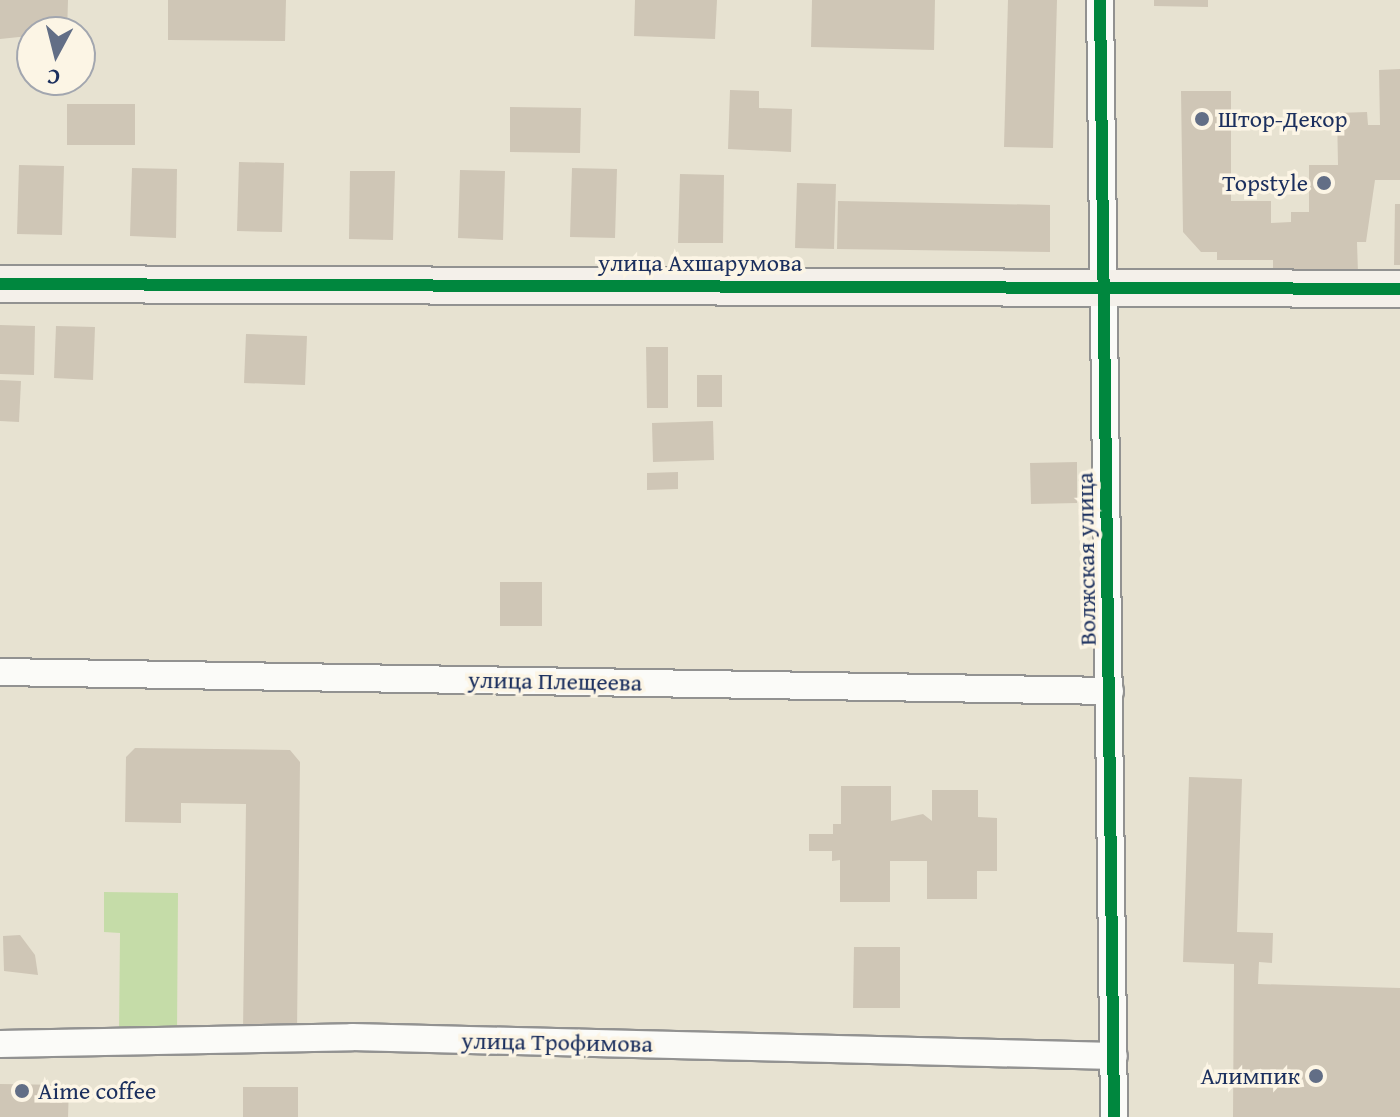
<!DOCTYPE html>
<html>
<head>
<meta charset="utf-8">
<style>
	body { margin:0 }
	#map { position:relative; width:1400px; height:1117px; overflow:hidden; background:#e7e2d1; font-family:"Gentium Book Plus",serif }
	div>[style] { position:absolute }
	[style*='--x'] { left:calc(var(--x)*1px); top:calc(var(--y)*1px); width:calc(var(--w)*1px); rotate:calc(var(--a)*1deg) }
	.green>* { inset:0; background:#c5dca8 }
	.building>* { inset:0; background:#cfc6b6 }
	.roads { filter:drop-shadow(2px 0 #929291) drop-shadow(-2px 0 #929291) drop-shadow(0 2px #929291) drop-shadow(0 -2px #929291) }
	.street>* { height:26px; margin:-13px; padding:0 13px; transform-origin:13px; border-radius:13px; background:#fbfbf8 }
	.secondary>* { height:36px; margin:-18px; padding:0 18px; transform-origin:18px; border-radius:18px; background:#f4f0ea }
	.cycleway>* { height:12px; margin:-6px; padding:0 6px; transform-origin:6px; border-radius:6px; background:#00873e }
	.dots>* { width:22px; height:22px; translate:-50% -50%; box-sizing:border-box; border:4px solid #fcf5e5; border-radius:50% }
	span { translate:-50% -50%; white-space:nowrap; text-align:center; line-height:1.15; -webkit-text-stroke:7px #fcf5e5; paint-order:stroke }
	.poi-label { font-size:24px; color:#1b2f5e }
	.left { translate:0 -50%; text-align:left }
	.right { translate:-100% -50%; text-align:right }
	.street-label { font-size:24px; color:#1b2f5e }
	.north { position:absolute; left:16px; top:16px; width:80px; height:80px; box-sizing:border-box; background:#fcf5e5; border:2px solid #a2a6af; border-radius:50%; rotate:187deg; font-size:22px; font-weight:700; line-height:32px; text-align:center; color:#1b2f5e }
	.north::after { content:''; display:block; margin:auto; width:28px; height:36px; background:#626e86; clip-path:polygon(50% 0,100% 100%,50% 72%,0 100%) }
</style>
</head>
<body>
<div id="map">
	<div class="green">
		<i style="clip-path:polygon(104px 892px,178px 893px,177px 1035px,119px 1034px,120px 933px,104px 932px)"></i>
	</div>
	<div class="building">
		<i style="clip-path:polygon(0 0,68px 0,67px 32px,0 39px)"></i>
		<i style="clip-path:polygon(168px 0,286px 0,285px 41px,168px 40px)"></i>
		<i style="clip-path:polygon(635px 0,717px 0,715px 39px,634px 36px)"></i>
		<i style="clip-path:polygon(812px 0,935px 0,934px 50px,811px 47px)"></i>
		<i style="clip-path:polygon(1008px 0,1057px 0,1053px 148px,1004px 147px)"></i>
		<i style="clip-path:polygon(1154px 0,1208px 0,1208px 7px,1154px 6px)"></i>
		<i style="clip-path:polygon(1400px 69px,1400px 180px,1375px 180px,1366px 242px,1357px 242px,1358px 273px,1289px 274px,1292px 268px,1273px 268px,1273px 260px,1217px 260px,1217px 252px,1201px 252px,1183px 232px,1181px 91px,1231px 91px,1231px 201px,1271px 201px,1271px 223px,1291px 222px,1291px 212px,1309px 212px,1309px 165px,1338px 165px,1337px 113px,1367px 112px,1368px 125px,1380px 125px,1379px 70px)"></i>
		<i style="clip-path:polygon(730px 90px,759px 91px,759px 108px,792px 109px,791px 152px,728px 149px)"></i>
		<i style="clip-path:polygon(67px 104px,135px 104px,135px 145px,67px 145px)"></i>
		<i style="clip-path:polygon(510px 107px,581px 108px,580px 153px,510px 152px)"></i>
		<i style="clip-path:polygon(239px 162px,284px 163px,282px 232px,237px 231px)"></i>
		<i style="clip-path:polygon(19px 165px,64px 166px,62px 235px,17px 234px)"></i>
		<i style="clip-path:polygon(132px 168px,177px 169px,176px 238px,130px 236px)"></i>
		<i style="clip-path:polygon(572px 168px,617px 169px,615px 238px,570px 237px)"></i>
		<i style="clip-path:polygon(460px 170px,505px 171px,503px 240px,458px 238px)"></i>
		<i style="clip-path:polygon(350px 171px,395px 171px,393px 240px,349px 239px)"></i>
		<i style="clip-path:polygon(680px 174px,724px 175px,723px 243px,678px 243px)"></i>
		<i style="clip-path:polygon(797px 183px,836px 184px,834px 249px,795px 248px)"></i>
		<i style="clip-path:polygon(838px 201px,1050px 205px,1050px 252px,837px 249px)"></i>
		<i style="clip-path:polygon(1395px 204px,1400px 204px,1400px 265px,1394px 265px)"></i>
		<i style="clip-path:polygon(0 325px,35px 326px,34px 375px,0 374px)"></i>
		<i style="clip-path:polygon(56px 326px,95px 327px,93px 380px,54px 378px)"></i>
		<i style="clip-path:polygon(246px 334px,307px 336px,305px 385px,244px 383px)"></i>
		<i style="clip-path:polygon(646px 347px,668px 347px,668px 408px,647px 408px)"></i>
		<i style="clip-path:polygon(697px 375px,722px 375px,722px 407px,697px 407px)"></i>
		<i style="clip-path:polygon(0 380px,21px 381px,19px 422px,0 421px)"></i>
		<i style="clip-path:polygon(713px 421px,714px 460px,653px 462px,652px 423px)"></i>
		<i style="clip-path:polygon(1077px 462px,1077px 503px,1031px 504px,1030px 463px)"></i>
		<i style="clip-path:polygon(678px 472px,678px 489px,647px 490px,647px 473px)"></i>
		<i style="clip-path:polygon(500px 582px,542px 582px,542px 626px,500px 626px)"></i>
		<i style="clip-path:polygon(135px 748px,290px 750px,300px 762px,297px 1032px,243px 1031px,246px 804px,181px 803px,181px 823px,125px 822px,126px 757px)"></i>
		<i style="clip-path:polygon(1189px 777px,1242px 779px,1237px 932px,1273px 933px,1272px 963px,1259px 962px,1258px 984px,1400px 988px,1400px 1117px,1233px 1117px,1234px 964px,1183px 962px)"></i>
		<i style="clip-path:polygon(841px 786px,891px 786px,891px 821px,923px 814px,932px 821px,932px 790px,978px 790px,978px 817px,997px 818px,997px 871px,977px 871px,977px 899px,927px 899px,927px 861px,890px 861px,890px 902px,840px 902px,840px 860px,832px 861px,832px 851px,809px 851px,809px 834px,833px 834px,833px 824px,841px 824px)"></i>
		<i style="clip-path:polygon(20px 935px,35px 955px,38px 975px,4px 971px,3px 936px)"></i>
		<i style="clip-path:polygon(854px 947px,900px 947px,900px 1008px,853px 1008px)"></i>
		<i style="clip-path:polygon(0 1084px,69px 1085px,68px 1117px,0 1117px)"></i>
		<i style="clip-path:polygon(243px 1087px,298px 1087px,298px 1117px,243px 1117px)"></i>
	</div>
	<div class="roads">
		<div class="street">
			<i style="--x:1100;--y:0;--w:1117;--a:89.28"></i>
			<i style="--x:0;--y:672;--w:1110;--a:0.98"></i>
			<i style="--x:0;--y:1044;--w:352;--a:-1.1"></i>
			<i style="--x:352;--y:1037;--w:762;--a:1.43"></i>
		</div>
		<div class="secondary">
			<i style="--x:0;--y:284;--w:1400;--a:0.2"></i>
		</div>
	</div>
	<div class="cycleway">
		<i style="--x:1100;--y:0;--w:1117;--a:89.28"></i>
		<i style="--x:0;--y:284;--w:1400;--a:0.2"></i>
	</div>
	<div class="dots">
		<i style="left:1202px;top:119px;background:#626e86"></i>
		<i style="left:1324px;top:183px;background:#626e86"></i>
		<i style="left:1316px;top:1076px;background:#626e86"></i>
		<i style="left:22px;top:1091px;background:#626e86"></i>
	</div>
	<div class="poi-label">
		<span class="left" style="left:1218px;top:119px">Штор-Декор</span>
		<span class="right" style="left:1308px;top:183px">Topstyle</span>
		<span class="right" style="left:1300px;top:1076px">Алимпик</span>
		<span class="left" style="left:38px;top:1091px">Aime coffee</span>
	</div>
	<div class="street-label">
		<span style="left:700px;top:263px">улица Ахшарумова</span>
		<span style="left:1086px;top:559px;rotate:-91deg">Волжская улица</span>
		<span style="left:555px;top:681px;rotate:1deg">улица Плещеева</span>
		<span style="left:557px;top:1042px;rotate:1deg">улица Трофимова</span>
	</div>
	<div class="north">С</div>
</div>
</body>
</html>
